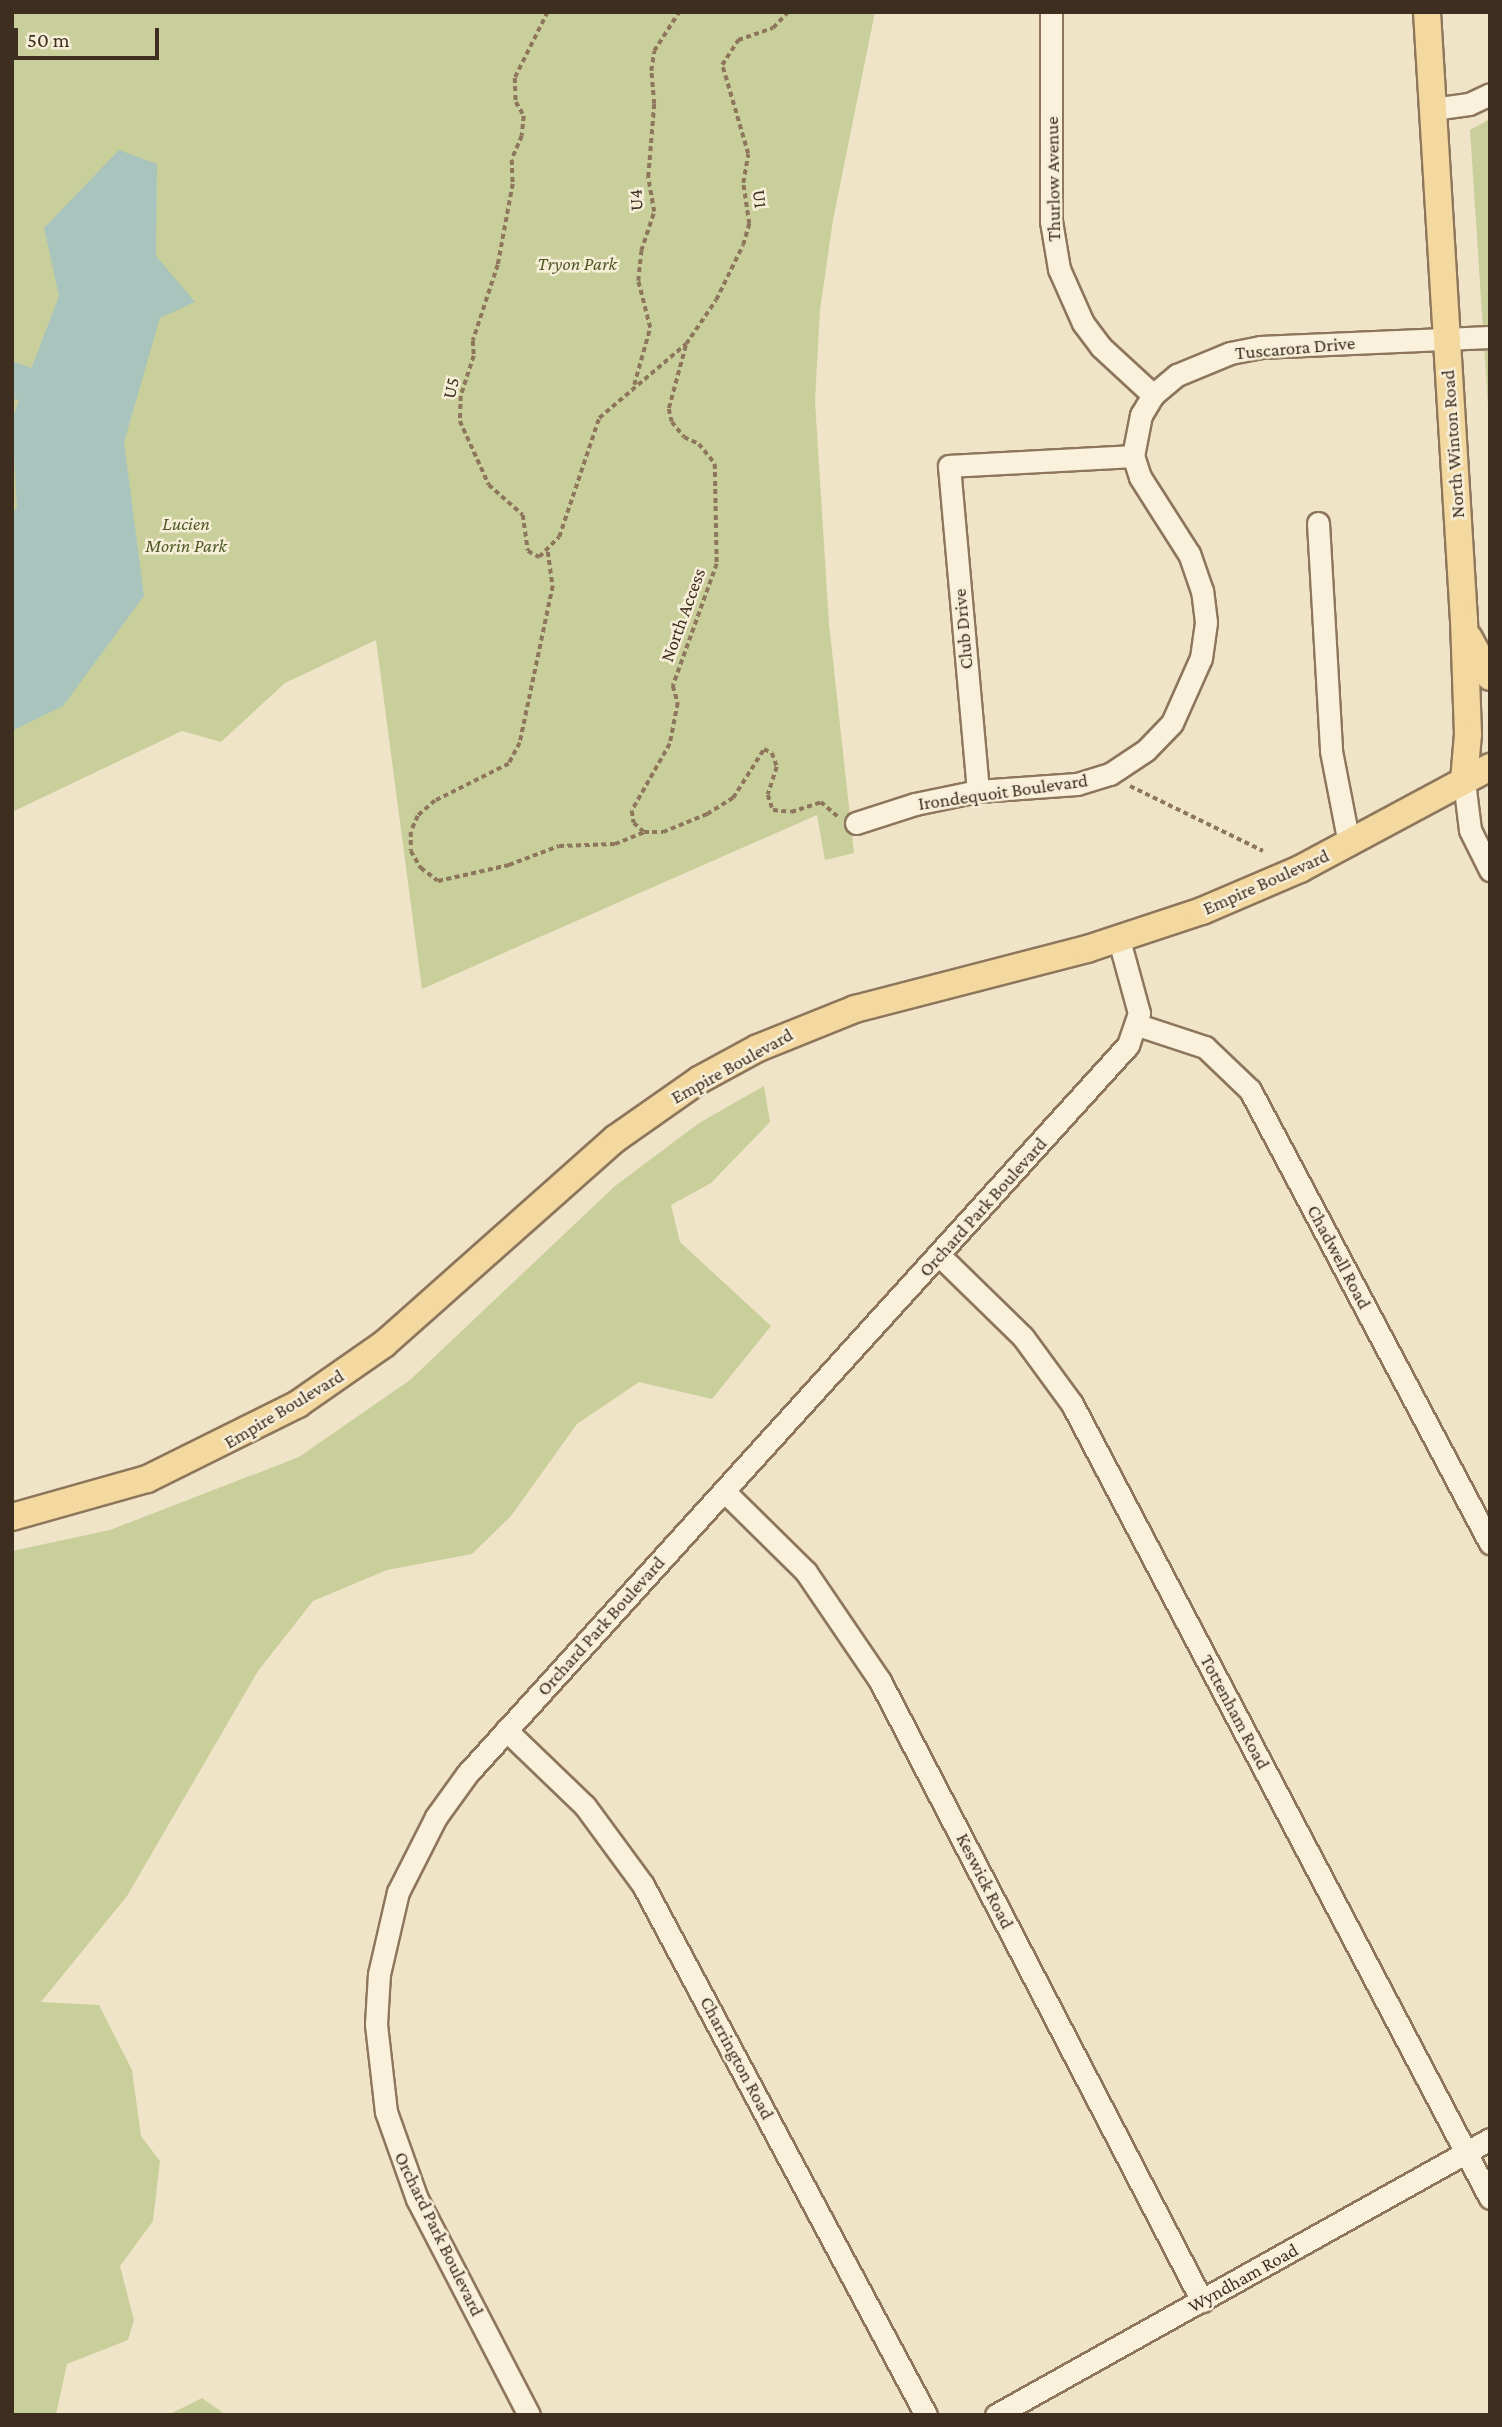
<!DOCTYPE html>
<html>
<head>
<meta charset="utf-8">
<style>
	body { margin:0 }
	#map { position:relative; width:1502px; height:2427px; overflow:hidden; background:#f0e4c8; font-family:"Crimson Pro",serif }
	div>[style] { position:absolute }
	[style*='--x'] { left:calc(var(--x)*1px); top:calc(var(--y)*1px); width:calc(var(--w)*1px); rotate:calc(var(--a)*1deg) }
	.green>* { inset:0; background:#c9cf9b }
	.water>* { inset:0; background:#a9c4bc }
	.river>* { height:35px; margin:-17.5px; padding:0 17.5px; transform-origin:17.5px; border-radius:17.5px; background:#a9c4bc }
	.path>* { height:3.5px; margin-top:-1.75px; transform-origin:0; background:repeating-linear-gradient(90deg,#8d765c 0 5px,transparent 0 8.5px) }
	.roads { filter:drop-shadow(2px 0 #8d765c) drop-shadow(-2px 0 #8d765c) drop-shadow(0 2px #8d765c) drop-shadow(0 -2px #8d765c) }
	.minor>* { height:21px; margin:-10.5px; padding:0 10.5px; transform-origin:10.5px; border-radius:10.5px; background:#faf1dc }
	.major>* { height:26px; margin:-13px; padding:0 13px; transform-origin:13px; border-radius:13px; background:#f3d9a0 }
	span { translate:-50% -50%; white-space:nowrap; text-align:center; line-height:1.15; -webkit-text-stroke:5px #f7eed8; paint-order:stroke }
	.street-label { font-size:19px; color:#3d2e20 }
	.park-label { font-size:19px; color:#4d5a26; font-style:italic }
	.frame { position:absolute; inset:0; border:14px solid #3d2e20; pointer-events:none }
	.scale { position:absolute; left:14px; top:28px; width:145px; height:32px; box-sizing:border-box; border:4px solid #3d2e20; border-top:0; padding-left:9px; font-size:21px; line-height:24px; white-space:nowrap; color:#3d2e20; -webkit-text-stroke:5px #f7eed8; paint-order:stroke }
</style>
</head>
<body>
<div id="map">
	<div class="green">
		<i style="clip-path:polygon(12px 12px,875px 12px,833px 220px,820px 310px,815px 401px,829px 624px,854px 853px,825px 860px,817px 815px,422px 989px,376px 640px,285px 683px,221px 742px,182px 731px,12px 812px)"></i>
		<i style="clip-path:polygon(1490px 119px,1490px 436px,1470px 130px)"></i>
		<i style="clip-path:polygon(764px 1086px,770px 1122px,711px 1183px,671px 1205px,680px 1242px,771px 1326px,712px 1399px,639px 1382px,577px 1424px,511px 1516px,472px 1554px,387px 1570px,313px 1601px,258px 1671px,127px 1896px,41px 2002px,99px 2005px,132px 2070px,141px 2136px,160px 2161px,153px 2221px,120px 2266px,134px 2320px,128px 2340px,67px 2364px,56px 2415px,12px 2415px,12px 1551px,110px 1530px,299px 1457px,410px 1380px,615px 1186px,699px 1123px)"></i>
		<i style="clip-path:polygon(202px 2398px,226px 2415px,168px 2415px)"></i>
	</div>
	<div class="water">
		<i style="clip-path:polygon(119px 150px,157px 164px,156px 256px,195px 302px,160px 318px,124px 442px,144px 596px,63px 706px,12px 731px,12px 513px,17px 508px,12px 419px,59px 296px,44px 228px)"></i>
	</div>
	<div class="river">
		<i style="--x:12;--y:379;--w:17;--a:21"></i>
		<i style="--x:28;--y:385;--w:46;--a:49.4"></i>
	</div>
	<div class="path">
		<i style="--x:548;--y:12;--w:74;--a:116.6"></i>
		<i style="--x:515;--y:78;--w:24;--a:88"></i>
		<i style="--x:516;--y:102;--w:16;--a:60"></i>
		<i style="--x:524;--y:116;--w:20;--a:96"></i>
		<i style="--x:522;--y:136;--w:26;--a:113"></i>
		<i style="--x:512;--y:160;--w:24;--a:88"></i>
		<i style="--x:513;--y:184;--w:82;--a:100.5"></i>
		<i style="--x:498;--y:265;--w:80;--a:108.2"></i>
		<i style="--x:473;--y:341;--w:15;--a:86"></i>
		<i style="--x:474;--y:356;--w:42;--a:108"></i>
		<i style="--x:461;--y:396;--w:25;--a:92"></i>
		<i style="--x:460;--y:421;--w:70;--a:65.6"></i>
		<i style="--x:489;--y:485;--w:45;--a:41.4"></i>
		<i style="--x:523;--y:515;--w:36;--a:82"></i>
		<i style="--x:528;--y:551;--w:13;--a:29"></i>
		<i style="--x:539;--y:557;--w:28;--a:-45"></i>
		<i style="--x:559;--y:537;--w:126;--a:-71.4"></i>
		<i style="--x:599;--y:418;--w:114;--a:-40.4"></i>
		<i style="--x:686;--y:344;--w:53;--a:-55.7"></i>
		<i style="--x:716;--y:300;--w:61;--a:-63.9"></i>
		<i style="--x:743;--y:245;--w:22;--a:-74"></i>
		<i style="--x:749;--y:224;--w:41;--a:-98.3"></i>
		<i style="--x:743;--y:183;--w:29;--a:-80"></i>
		<i style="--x:748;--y:154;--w:93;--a:-106.3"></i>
		<i style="--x:722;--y:65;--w:30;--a:-57"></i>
		<i style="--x:738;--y:40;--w:37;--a:-19"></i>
		<i style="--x:773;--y:28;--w:22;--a:-47"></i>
		<i style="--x:686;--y:346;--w:65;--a:105.1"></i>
		<i style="--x:669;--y:409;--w:13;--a:77"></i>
		<i style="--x:672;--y:422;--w:19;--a:51"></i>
		<i style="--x:684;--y:437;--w:17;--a:25"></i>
		<i style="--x:699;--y:444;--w:26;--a:51"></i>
		<i style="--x:715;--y:464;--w:100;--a:88.9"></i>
		<i style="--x:717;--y:564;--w:130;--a:109.8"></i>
		<i style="--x:673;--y:686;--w:18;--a:74"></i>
		<i style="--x:678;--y:703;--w:42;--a:101"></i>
		<i style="--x:670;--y:744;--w:77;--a:119.6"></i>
		<i style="--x:632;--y:811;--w:12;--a:81"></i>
		<i style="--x:634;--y:823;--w:13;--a:42"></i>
		<i style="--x:644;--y:832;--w:19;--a:0"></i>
		<i style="--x:663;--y:832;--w:48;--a:-22.2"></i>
		<i style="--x:707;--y:814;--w:31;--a:-32"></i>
		<i style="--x:733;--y:798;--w:58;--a:-57.7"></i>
		<i style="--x:764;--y:749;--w:9;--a:27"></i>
		<i style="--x:772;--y:753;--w:15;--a:70"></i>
		<i style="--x:777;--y:767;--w:29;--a:108"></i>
		<i style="--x:768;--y:795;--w:16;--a:72"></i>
		<i style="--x:773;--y:810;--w:18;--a:6"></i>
		<i style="--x:791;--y:812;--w:32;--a:-18"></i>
		<i style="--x:821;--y:802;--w:23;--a:41"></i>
		<i style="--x:634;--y:385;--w:59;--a:-74.3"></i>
		<i style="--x:650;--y:328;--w:49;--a:-104.3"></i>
		<i style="--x:638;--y:281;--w:30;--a:-84"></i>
		<i style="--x:641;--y:251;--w:41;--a:-71.6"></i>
		<i style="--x:654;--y:212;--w:36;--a:-100"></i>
		<i style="--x:648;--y:177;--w:73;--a:-85.3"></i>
		<i style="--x:654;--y:104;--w:33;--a:-95"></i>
		<i style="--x:651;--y:71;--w:20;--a:-81"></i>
		<i style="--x:654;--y:51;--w:46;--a:-57.3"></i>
		<i style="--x:548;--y:552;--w:34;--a:82"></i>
		<i style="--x:553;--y:586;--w:160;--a:101.9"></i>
		<i style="--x:520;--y:743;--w:24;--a:118"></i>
		<i style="--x:509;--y:764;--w:83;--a:153.4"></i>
		<i style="--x:435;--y:801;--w:23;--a:139"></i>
		<i style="--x:418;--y:816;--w:17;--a:114"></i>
		<i style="--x:411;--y:832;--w:19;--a:90"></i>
		<i style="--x:411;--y:851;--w:20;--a:60"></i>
		<i style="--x:421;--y:868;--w:21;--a:37"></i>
		<i style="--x:438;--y:881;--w:73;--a:-12.7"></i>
		<i style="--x:509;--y:865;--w:53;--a:-20.8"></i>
		<i style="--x:559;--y:846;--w:56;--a:-2"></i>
		<i style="--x:615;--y:844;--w:31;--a:-22"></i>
		<i style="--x:1130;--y:786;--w:148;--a:26"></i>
	</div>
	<div class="roads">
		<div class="minor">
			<i style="--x:1051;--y:12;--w:209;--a:90"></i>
			<i style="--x:1051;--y:221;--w:49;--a:80.5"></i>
			<i style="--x:1059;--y:269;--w:59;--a:66"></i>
			<i style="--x:1083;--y:323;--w:30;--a:53"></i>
			<i style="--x:1101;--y:347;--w:71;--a:42.7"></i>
			<i style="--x:1433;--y:109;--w:36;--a:-8"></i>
			<i style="--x:1469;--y:104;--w:23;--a:-25"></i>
			<i style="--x:1318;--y:523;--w:228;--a:86.7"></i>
			<i style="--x:1331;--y:751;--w:95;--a:79"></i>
			<i style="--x:1464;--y:781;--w:49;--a:83"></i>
			<i style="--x:1470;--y:830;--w:45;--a:63.4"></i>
			<i style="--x:978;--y:791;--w:326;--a:-95.1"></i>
			<i style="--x:949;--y:466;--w:184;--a:-3.1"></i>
			<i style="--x:856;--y:823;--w:62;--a:-17.9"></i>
			<i style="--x:915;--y:804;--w:64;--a:-11.7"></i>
			<i style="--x:978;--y:791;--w:99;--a:-4"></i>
			<i style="--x:1077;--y:784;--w:34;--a:-17"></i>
			<i style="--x:1110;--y:774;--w:43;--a:-33.7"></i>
			<i style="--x:1146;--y:750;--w:37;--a:-46"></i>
			<i style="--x:1172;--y:723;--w:71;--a:-66"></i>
			<i style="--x:1201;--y:658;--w:36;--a:-82"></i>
			<i style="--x:1206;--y:622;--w:31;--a:-97"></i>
			<i style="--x:1202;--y:591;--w:39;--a:-109"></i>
			<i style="--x:1189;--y:554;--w:91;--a:-122.5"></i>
			<i style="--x:1140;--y:477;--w:22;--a:-108"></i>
			<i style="--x:1133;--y:456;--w:42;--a:-79"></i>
			<i style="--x:1141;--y:415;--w:23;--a:-59"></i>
			<i style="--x:1153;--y:395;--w:31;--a:-40"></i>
			<i style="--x:1177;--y:375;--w:57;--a:-22.5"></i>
			<i style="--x:1230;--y:353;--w:31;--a:-11"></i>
			<i style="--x:1260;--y:347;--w:230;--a:-2.5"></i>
			<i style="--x:1138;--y:1025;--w:71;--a:18.2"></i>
			<i style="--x:1205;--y:1047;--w:62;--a:43.7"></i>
			<i style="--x:1250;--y:1090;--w:513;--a:62.09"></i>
			<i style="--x:939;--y:1255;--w:117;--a:44.3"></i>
			<i style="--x:1023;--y:1337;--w:83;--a:53.8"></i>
			<i style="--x:1072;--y:1404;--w:897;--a:62.24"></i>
			<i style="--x:724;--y:1491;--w:115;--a:44.6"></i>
			<i style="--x:806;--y:1572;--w:132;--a:55.8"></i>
			<i style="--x:880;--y:1681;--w:699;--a:62.55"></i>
			<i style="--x:506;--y:1730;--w:110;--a:43.9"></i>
			<i style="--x:585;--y:1806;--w:98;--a:53.7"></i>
			<i style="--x:643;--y:1885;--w:601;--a:61.9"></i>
			<i style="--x:529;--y:2415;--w:243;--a:-117.4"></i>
			<i style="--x:417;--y:2199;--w:92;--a:-109.6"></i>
			<i style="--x:386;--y:2112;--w:89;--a:-96.5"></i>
			<i style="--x:376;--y:2024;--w:50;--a:-86.6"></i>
			<i style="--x:379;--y:1974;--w:84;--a:-77"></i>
			<i style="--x:398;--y:1892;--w:84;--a:-63.1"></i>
			<i style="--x:436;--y:1817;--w:53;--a:-54.2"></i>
			<i style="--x:467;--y:1774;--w:984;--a:-47.8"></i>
			<i style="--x:1128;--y:1045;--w:34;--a:-71"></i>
			<i style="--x:1139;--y:1013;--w:76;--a:-105.3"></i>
			<i style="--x:996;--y:2415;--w:566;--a:-29.19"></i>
		</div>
		<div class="major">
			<i style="--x:1427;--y:12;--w:609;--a:86.52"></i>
			<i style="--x:1464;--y:620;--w:114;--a:88"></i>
			<i style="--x:1468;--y:734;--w:47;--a:94.9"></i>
			<i style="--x:1469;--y:638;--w:44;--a:61.7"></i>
			<i style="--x:12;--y:1517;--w:140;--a:-15.7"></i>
			<i style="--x:147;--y:1479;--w:169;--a:-26.4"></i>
			<i style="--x:298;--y:1404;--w:105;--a:-34.9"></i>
			<i style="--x:384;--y:1344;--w:309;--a:-41.6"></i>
			<i style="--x:615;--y:1139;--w:103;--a:-35.1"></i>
			<i style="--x:699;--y:1080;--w:67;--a:-28.5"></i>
			<i style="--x:758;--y:1048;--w:105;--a:-21.9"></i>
			<i style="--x:855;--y:1009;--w:240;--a:-14.5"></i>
			<i style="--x:1087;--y:949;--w:121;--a:-18.3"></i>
			<i style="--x:1202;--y:911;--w:107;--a:-23.2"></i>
			<i style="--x:1300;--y:869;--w:216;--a:-28.2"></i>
		</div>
	</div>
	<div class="street-label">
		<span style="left:1053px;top:179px;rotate:-91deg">Thurlow Avenue</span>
		<span style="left:760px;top:199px;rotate:83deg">U1</span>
		<span style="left:636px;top:200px;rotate:-94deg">U4</span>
		<span style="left:1295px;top:348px;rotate:-5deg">Tuscarora Drive</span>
		<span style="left:451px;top:388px;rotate:-77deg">U5</span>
		<span style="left:1453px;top:444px;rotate:-94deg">North Winton Road</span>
		<span style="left:683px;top:615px;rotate:-70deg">North Access</span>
		<span style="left:963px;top:629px;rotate:-95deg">Club Drive</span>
		<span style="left:1003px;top:792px;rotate:-8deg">Irondequoit Boulevard</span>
		<span style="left:1266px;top:882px;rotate:-24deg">Empire Boulevard</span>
		<span style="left:732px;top:1066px;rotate:-29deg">Empire Boulevard</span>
		<span style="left:983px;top:1207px;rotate:-48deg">Orchard Park Boulevard</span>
		<span style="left:1339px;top:1257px;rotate:62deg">Chadwell Road</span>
		<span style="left:284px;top:1409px;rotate:-31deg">Empire Boulevard</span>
		<span style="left:601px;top:1626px;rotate:-48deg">Orchard Park Boulevard</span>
		<span style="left:1235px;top:1712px;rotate:62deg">Tottenham Road</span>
		<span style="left:985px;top:1881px;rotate:63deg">Keswick Road</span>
		<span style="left:737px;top:2058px;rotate:62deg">Charrington Road</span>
		<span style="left:439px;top:2234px;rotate:64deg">Orchard Park Boulevard</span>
		<span style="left:1243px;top:2278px;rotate:-29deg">Wyndham Road</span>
	</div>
	<div class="park-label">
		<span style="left:577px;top:264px">Tryon Park</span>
		<span style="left:186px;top:535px">Lucien<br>Morin Park</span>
	</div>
	<div class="frame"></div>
	<div class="scale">50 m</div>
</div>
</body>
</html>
